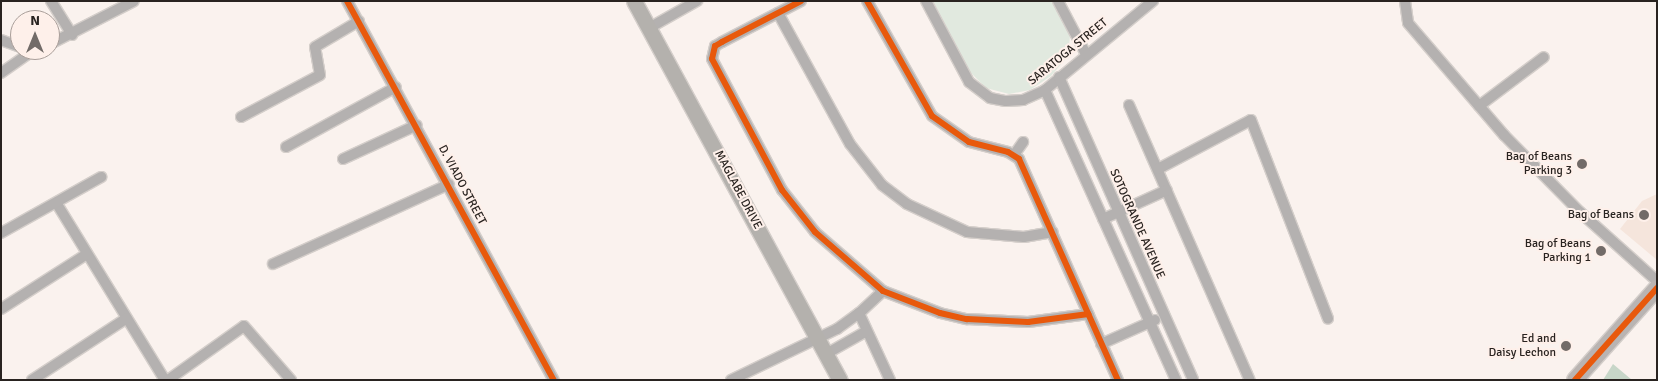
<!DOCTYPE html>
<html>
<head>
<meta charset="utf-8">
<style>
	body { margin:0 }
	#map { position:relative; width:1658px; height:381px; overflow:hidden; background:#faf2ee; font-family:Signika,sans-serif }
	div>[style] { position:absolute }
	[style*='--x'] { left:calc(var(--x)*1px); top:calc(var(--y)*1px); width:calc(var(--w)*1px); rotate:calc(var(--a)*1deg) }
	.built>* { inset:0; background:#f5e5dc }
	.green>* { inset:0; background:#e1e9df }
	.forest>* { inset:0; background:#c7d6c8 }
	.roads { filter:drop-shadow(1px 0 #d4ceca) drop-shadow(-1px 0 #d4ceca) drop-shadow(0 1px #d4ceca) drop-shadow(0 -1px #d4ceca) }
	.minor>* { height:10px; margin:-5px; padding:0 5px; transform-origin:5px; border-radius:5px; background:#b4b1b0 }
	.secondary>* { height:15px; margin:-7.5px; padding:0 7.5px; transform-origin:7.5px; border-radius:7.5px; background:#b4b1ad }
	.primary>* { height:16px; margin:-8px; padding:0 8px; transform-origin:8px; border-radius:8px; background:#b9b4b2 }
	.cycleway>* { height:6px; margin:-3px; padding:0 3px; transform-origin:3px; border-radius:3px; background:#e8590c }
	.dots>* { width:14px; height:14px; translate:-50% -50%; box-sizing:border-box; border:2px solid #fef0ea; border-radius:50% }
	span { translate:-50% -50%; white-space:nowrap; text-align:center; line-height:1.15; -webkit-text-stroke:4px #fef0ea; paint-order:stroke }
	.street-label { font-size:12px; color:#292320 }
	.poi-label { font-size:12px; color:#292320 }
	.right { translate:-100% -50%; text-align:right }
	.frame { position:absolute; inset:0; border:2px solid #292320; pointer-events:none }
	.north { position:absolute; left:10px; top:10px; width:50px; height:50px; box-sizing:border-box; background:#fef0ea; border:1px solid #a99e99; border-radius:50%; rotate:0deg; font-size:14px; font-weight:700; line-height:20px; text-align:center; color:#292320 }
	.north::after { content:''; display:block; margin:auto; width:18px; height:22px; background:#726b68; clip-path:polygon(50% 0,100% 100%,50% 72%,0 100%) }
</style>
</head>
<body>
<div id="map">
	<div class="built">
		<i style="clip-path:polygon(1657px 194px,1657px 260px,1620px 229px,1642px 201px)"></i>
	</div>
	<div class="green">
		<i style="clip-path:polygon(933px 1px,1052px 1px,1070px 36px,1068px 56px,1051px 76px,1030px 90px,1009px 94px,986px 88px,970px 72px)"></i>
	</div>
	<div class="forest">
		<i style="clip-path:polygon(1613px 364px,1632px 380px,1603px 380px)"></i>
	</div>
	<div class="roads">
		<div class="minor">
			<i style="--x:51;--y:1;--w:40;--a:58"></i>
			<i style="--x:347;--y:1;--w:432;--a:61.4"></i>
			<i style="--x:801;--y:1;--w:89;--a:152.6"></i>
			<i style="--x:722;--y:42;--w:8;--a:150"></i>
			<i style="--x:715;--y:46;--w:13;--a:103"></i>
			<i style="--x:712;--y:59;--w:149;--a:61.9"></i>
			<i style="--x:782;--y:190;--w:53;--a:51.8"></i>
			<i style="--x:815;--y:232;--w:90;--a:40.9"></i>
			<i style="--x:883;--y:291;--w:61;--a:21.1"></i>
			<i style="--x:940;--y:313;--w:28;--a:13"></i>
			<i style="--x:967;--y:319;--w:61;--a:2.8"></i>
			<i style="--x:1028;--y:322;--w:61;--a:-7.6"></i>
			<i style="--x:867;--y:1;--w:132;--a:60.5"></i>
			<i style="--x:932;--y:116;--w:45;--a:35.1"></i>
			<i style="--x:969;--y:142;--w:40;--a:14.4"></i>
			<i style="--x:1008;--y:152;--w:13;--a:32"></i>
			<i style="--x:1019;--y:159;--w:242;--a:65.9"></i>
			<i style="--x:926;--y:1;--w:92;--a:62"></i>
			<i style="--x:969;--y:82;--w:26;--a:37"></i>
			<i style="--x:990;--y:98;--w:16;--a:11"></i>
			<i style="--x:1006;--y:101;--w:17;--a:-3"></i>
			<i style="--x:1023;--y:100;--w:24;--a:-24"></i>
			<i style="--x:1045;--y:90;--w:140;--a:-39.5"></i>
			<i style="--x:1058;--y:1;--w:60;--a:62.2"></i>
			<i style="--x:1405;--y:1;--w:22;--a:82"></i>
			<i style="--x:1408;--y:23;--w:148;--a:49.4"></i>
			<i style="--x:1504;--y:135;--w:108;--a:45.4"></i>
			<i style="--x:1580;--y:212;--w:103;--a:41.9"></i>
			<i style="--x:778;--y:13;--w:149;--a:61.2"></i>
			<i style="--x:850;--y:144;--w:52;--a:52"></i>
			<i style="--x:882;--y:185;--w:31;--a:37"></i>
			<i style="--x:907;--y:204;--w:66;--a:25"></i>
			<i style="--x:967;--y:232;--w:57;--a:5"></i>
			<i style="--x:1024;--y:237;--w:29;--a:-10"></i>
			<i style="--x:651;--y:27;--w:53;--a:-29.5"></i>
			<i style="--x:1;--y:40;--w:20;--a:20"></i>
			<i style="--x:50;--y:44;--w:94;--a:-27.1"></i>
			<i style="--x:1;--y:73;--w:37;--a:-35"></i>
			<i style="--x:1059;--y:77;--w:331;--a:66.1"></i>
			<i style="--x:1045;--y:90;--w:318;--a:65.7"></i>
			<i style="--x:1129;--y:105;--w:300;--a:66.3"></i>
			<i style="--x:1479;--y:106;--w:81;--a:-37"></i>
			<i style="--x:241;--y:117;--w:89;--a:-28"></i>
			<i style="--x:320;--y:75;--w:28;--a:-100"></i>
			<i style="--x:315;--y:47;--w:51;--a:-30.6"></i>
			<i style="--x:286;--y:147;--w:125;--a:-28.6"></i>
			<i style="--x:1014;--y:155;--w:16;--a:-55"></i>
			<i style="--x:343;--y:159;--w:81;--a:-24.7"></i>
			<i style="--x:1158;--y:169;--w:105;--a:-27.8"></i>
			<i style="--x:1251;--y:120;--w:213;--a:68.8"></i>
			<i style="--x:57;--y:204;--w:206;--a:58.5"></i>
			<i style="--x:1103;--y:219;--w:70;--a:-24.4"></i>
			<i style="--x:1;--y:233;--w:115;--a:-29.2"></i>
			<i style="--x:273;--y:264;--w:193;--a:-24.4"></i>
			<i style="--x:883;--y:291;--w:33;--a:137"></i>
			<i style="--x:859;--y:313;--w:74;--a:65.2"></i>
			<i style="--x:1;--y:309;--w:102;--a:-32.6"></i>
			<i style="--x:1101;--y:344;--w:59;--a:-24"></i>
			<i style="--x:826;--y:354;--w:45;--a:-29.4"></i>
			<i style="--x:32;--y:380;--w:113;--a:-33.1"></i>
			<i style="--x:168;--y:380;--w:93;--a:-35.4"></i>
			<i style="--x:244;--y:326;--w:72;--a:49"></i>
			<i style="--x:731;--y:380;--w:118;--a:-25.7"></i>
			<i style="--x:837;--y:329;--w:27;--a:-36"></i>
		</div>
		<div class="secondary">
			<i style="--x:634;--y:1;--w:431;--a:61.5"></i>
		</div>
		<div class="primary">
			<i style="--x:1575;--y:380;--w:123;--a:-48.3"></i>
		</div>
	</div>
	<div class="cycleway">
		<i style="--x:347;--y:1;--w:432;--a:61.4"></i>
		<i style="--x:801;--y:1;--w:89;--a:152.6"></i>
		<i style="--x:722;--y:42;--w:8;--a:150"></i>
		<i style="--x:715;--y:46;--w:13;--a:103"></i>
		<i style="--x:712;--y:59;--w:149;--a:61.9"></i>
		<i style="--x:782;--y:190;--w:53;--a:51.8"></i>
		<i style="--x:815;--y:232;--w:90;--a:40.9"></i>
		<i style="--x:883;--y:291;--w:61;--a:21.1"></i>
		<i style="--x:940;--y:313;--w:28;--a:13"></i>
		<i style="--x:967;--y:319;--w:61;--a:2.8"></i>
		<i style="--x:1028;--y:322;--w:61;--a:-7.6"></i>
		<i style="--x:867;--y:1;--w:132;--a:60.5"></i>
		<i style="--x:932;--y:116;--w:45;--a:35.1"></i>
		<i style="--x:969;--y:142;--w:40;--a:14.4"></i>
		<i style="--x:1008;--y:152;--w:13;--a:32"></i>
		<i style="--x:1019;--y:159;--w:242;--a:65.9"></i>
		<i style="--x:1575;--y:380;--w:123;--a:-48.3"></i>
	</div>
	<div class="dots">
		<i style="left:1582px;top:164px;background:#726b68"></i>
		<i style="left:1644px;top:215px;background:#726b68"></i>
		<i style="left:1601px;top:251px;background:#726b68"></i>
		<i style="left:1566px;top:346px;background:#726b68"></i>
	</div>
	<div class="street-label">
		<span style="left:1068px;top:52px;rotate:-39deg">SARATOGA STREET</span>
		<span style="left:462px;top:185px;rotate:62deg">D. VIADO STREET</span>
		<span style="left:738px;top:190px;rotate:62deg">MAGLABE DRIVE</span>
		<span style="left:1137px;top:224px;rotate:66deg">SOTOGRANDE AVENUE</span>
	</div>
	<div class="poi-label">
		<span class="right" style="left:1572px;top:164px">Bag of Beans<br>Parking 3</span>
		<span class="right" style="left:1634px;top:215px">Bag of Beans</span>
		<span class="right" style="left:1591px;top:251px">Bag of Beans<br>Parking 1</span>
		<span class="right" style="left:1556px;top:346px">Ed and<br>Daisy Lechon</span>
	</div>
	<div class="frame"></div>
	<div class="north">N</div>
</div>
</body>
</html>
